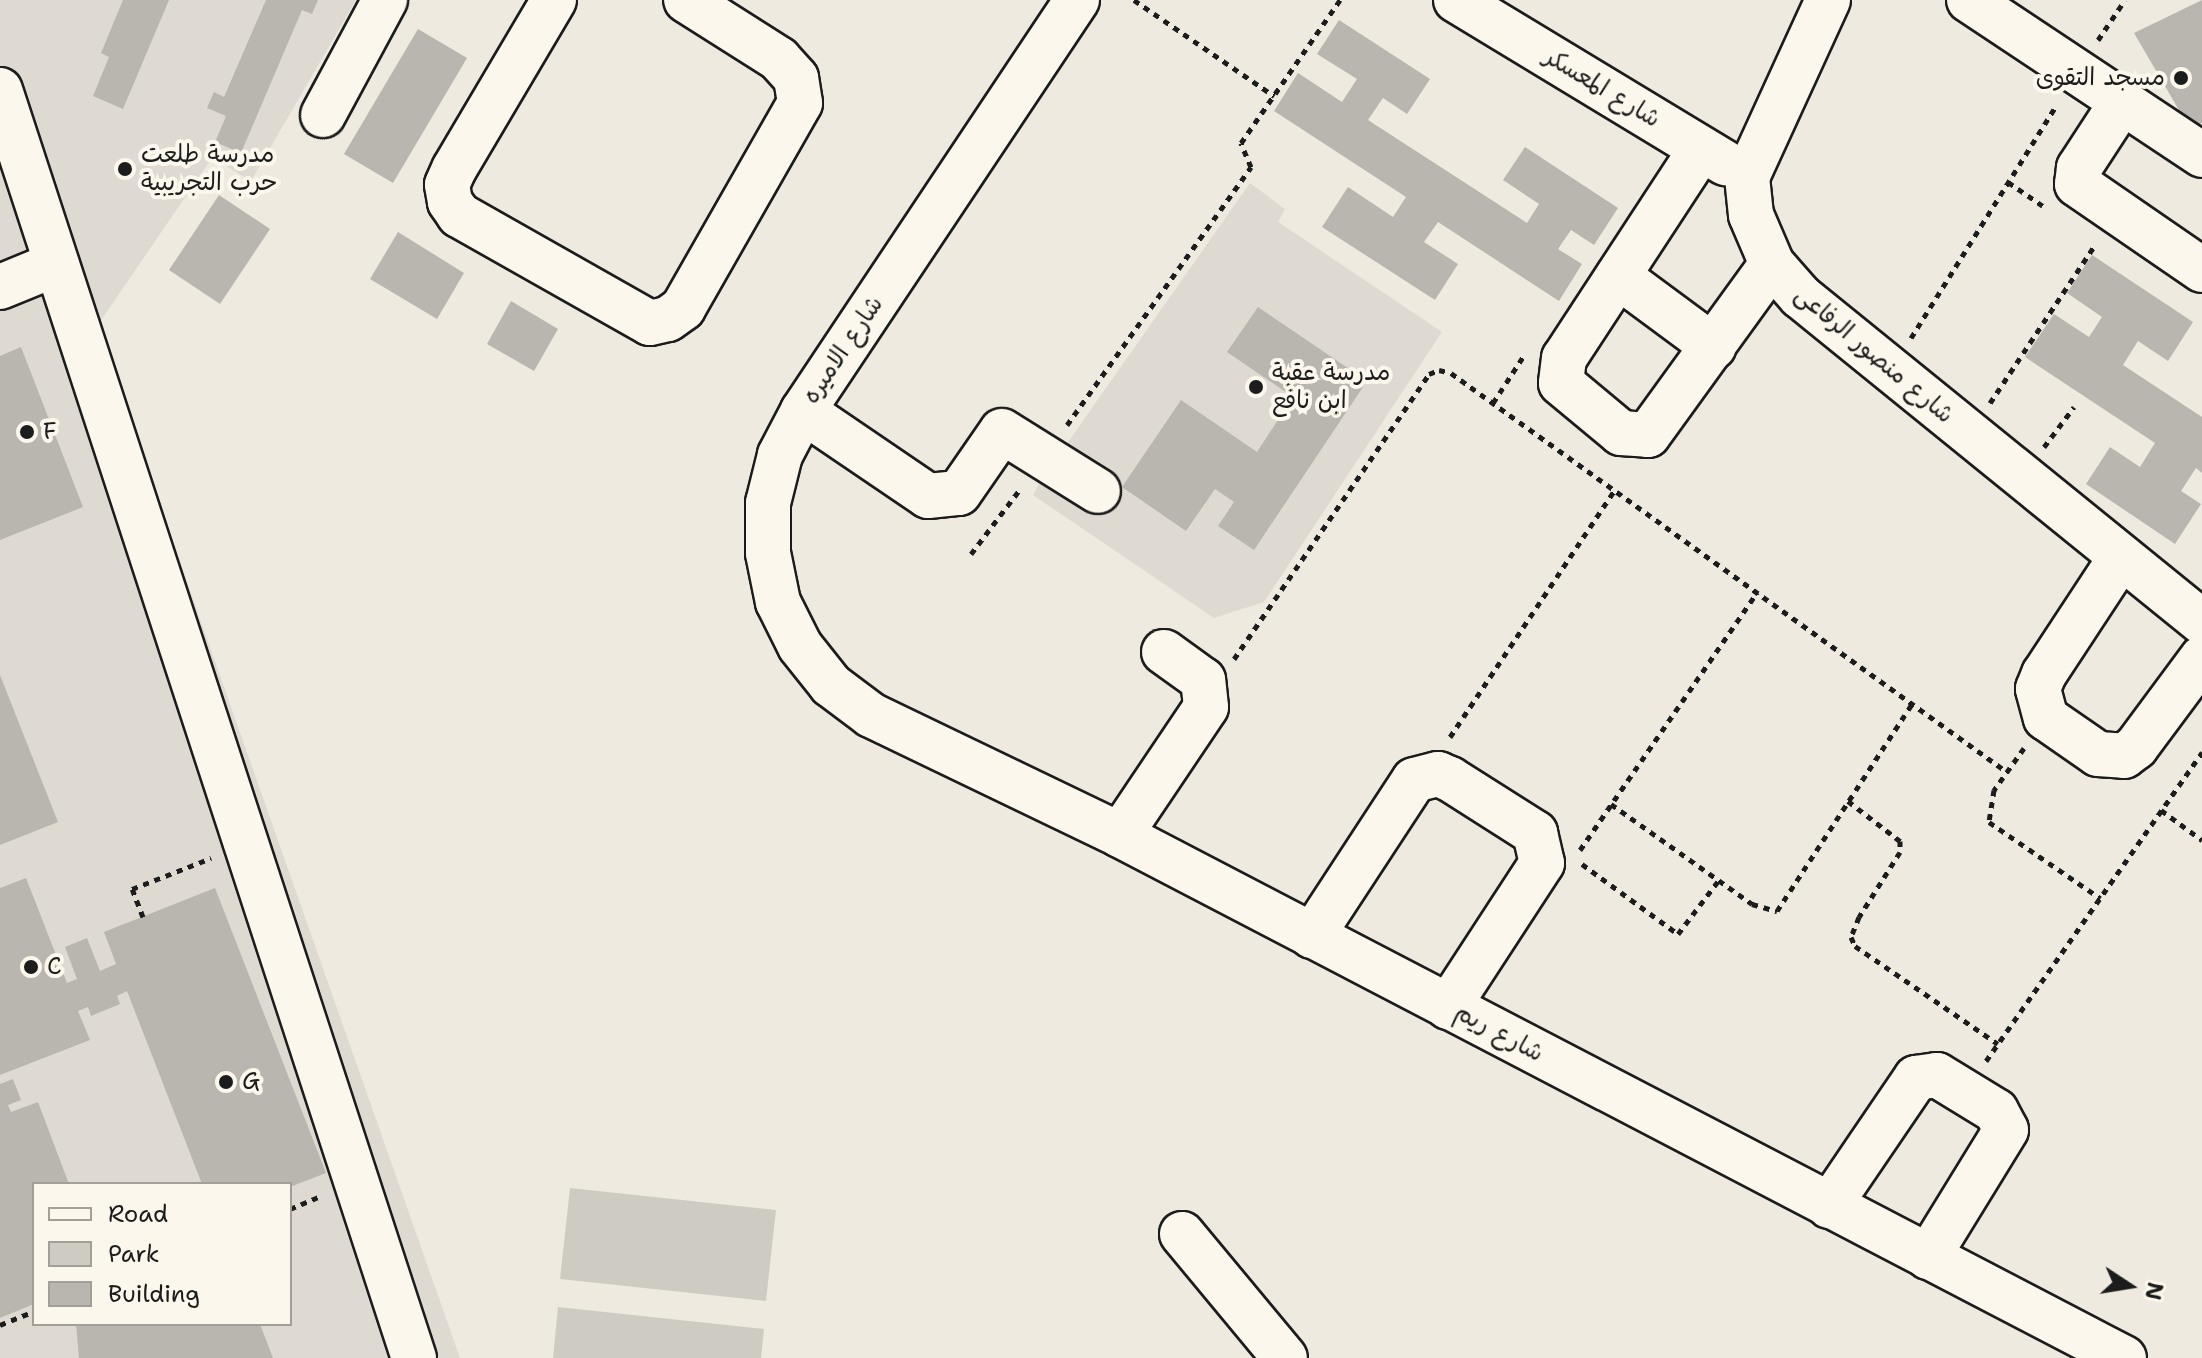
<!DOCTYPE html>
<html>
<head>
<meta charset="utf-8">
<style>
	body { margin:0 }
	#map { position:relative; width:2202px; height:1358px; overflow:hidden; background:#eeeadf; font-family:"Shantell Sans","Playpen Sans Arabic",sans-serif }
	div>[style] { position:absolute }
	[style*='--x'] { left:calc(var(--x)*1px); top:calc(var(--y)*1px); width:calc(var(--w)*1px); rotate:calc(var(--a)*1deg) }
	.built>* { inset:0; background:#dedad1 }
	.green>* { inset:0; background:#ceccc2 }
	.building>* { inset:0; background:#b9b6af }
	.path>* { height:5px; margin-top:-2.5px; transform-origin:0; background:repeating-linear-gradient(90deg,#1c1c1c 0 6px,transparent 0 12px) }
	.roads { filter:drop-shadow(2px 0 #1c1c1c) drop-shadow(-2px 0 #1c1c1c) drop-shadow(0 2px #1c1c1c) drop-shadow(0 -2px #1c1c1c) }
	.minor>* { height:44px; margin:-22px; padding:0 22px; transform-origin:22px; border-radius:22px; background:#fbf7ec }
	.dots>* { width:22px; height:22px; translate:-50% -50%; box-sizing:border-box; border:4px solid #fbf7ec; border-radius:50% }
	span { translate:-50% -50%; white-space:nowrap; text-align:center; line-height:1.15; -webkit-text-stroke:8px #fbf7ec; paint-order:stroke }
	.poi-label { font-size:24px; color:#1c1c1c }
	.right { translate:-100% -50%; text-align:right }
	.left { translate:0 -50%; text-align:left }
	.street-label { font-size:24px; color:#1c1c1c }
	.legend { position:absolute; left:32px; top:1182px; width:260px; height:144px; box-sizing:border-box; background:#fbf7ec; border:2px solid #a29f99; margin:0; padding:10px 14px; list-style:none; font-size:24px; color:#1c1c1c }
	.legend li { display:flex; align-items:center; gap:16px; height:40px }
	.legend b { width:40px; border:2px solid #a29f99 }
	.north { position:absolute; left:2090px; top:1246px; width:80px; height:80px; -webkit-text-stroke:6px #fbf7ec; paint-order:stroke; rotate:102deg; font-size:22px; font-weight:700; line-height:32px; text-align:center; color:#1c1c1c }
	.north::after { content:''; display:block; margin:auto; width:28px; height:36px; background:#1c1c1c; clip-path:polygon(50% 0,100% 100%,50% 72%,0 100%) }
</style>
</head>
<body>
<div id="map">
	<div class="built">
		<i style="clip-path:polygon(evenodd,0 0,356px 0,251px 181px,212px 158px,97px 326px,460px 1358px,0 1358px,0 0,34px 1184px,290px 1184px,290px 1324px,34px 1324px,34px 1184px)"></i>
		<i style="clip-path:polygon(1250px 183px,1285px 209px,1278px 222px,1442px 332px,1264px 602px,1214px 618px,1033px 495px,1044px 475px,1070px 458px,1068px 442px)"></i>
	</div>
	<div class="green">
		<i style="clip-path:polygon(570px 1188px,776px 1210px,766px 1301px,560px 1279px)"></i>
		<i style="clip-path:polygon(558px 1307px,764px 1329px,761px 1358px,553px 1358px)"></i>
	</div>
	<div class="building">
		<i style="clip-path:polygon(123px 0,169px 0,123px 109px,93px 96px,109px 57px,101px 53px)"></i>
		<i style="clip-path:polygon(266px 0,318px 0,312px 14px,302px 10px,241px 153px,215px 142px,226px 116px,207px 108px,214px 92px,224px 97px)"></i>
		<i style="clip-path:polygon(2202px 0,2202px 123px,2190px 129px,2134px 33px)"></i>
		<i style="clip-path:polygon(1339px 20px,1430px 79px,1407px 114px,1383px 98px,1368px 120px,1527px 223px,1539px 204px,1503px 180px,1525px 147px,1618px 208px,1594px 245px,1571px 230px,1558px 249px,1582px 264px,1559px 301px,1438px 222px,1424px 242px,1458px 264px,1435px 300px,1322px 227px,1348px 187px,1393px 217px,1406px 197px,1274px 111px,1298px 73px,1342px 102px,1357px 79px,1317px 54px)"></i>
		<i style="clip-path:polygon(418px 29px,467px 58px,393px 183px,344px 154px)"></i>
		<i style="clip-path:polygon(219px 195px,270px 229px,220px 304px,169px 270px)"></i>
		<i style="clip-path:polygon(398px 232px,464px 273px,437px 319px,370px 279px)"></i>
		<i style="clip-path:polygon(2092px 255px,2193px 322px,2168px 361px,2138px 341px,2123px 365px,2202px 417px,2202px 473px,2196px 468px,2181px 491px,2201px 504px,2175px 544px,2086px 484px,2110px 447px,2140px 467px,2155px 443px,2025px 357px,2054px 314px,2089px 337px,2102px 317px,2067px 293px)"></i>
		<i style="clip-path:polygon(511px 301px,558px 329px,534px 371px,487px 344px)"></i>
		<i style="clip-path:polygon(1258px 307px,1367px 381px,1254px 550px,1218px 526px,1234px 502px,1215px 489px,1186px 531px,1122px 487px,1181px 400px,1257px 452px,1293px 397px,1227px 352px)"></i>
		<i style="clip-path:polygon(21px 347px,83px 507px,0 540px,0 356px)"></i>
		<i style="clip-path:polygon(0 675px,58px 822px,0 845px)"></i>
		<i style="clip-path:polygon(26px 878px,67px 983px,77px 979px,65px 947px,87px 938px,100px 971px,116px 964px,104px 932px,215px 888px,326px 1173px,290px 1187px,202px 1184px,127px 991px,117px 996px,120px 1004px,91px 1016px,88px 1007px,78px 1011px,90px 1040px,0 1075px,0 888px)"></i>
		<i style="clip-path:polygon(13px 1079px,21px 1100px,8px 1105px,11px 1112px,38px 1102px,69px 1184px,34px 1184px,34px 1304px,0 1318px,0 1084px)"></i>
		<i style="clip-path:polygon(76px 1324px,260px 1324px,273px 1358px,79px 1358px)"></i>
	</div>
	<div class="path">
		<i style="--x:1134;--y:0;--w:170;--a:34.4"></i>
		<i style="--x:2098;--y:40;--w:48;--a:-56"></i>
		<i style="--x:2008;--y:182;--w:42;--a:34.4"></i>
		<i style="--x:1911;--y:338;--w:274;--a:-58"></i>
		<i style="--x:1493;--y:403;--w:55;--a:-56.9"></i>
		<i style="--x:1990;--y:403;--w:190;--a:-56.4"></i>
		<i style="--x:1067;--y:425;--w:317;--a:-54.5"></i>
		<i style="--x:1251;--y:167;--w:26;--a:-113"></i>
		<i style="--x:1241;--y:143;--w:174;--a:-55.3"></i>
		<i style="--x:2044;--y:447;--w:50;--a:-53.1"></i>
		<i style="--x:971;--y:554;--w:83;--a:-52.9"></i>
		<i style="--x:1234;--y:659;--w:345;--a:-55.6"></i>
		<i style="--x:1429;--y:374;--w:11;--a:-22"></i>
		<i style="--x:1439;--y:370;--w:12;--a:14"></i>
		<i style="--x:1451;--y:373;--w:684;--a:35.66"></i>
		<i style="--x:1450;--y:737;--w:297;--a:-56.3"></i>
		<i style="--x:2024;--y:748;--w:52;--a:125.5"></i>
		<i style="--x:1994;--y:790;--w:32;--a:99"></i>
		<i style="--x:1989;--y:822;--w:135;--a:34.4"></i>
		<i style="--x:1848;--y:801;--w:66;--a:37.6"></i>
		<i style="--x:1900;--y:841;--w:11;--a:90"></i>
		<i style="--x:1900;--y:852;--w:77;--a:122.2"></i>
		<i style="--x:1859;--y:917;--w:22;--a:112"></i>
		<i style="--x:1851;--y:937;--w:10;--a:66"></i>
		<i style="--x:1855;--y:946;--w:173;--a:34.4"></i>
		<i style="--x:1611;--y:804;--w:173;--a:35.3"></i>
		<i style="--x:1752;--y:904;--w:26;--a:16"></i>
		<i style="--x:1777;--y:911;--w:247;--a:-56.9"></i>
		<i style="--x:2161;--y:810;--w:51;--a:36.2"></i>
		<i style="--x:1580;--y:850;--w:313;--a:-55.5"></i>
		<i style="--x:1582;--y:864;--w:119;--a:36.1"></i>
		<i style="--x:1678;--y:934;--w:68;--a:-52.8"></i>
		<i style="--x:143;--y:917;--w:30;--a:-111"></i>
		<i style="--x:132;--y:889;--w:85;--a:-21.4"></i>
		<i style="--x:1986;--y:1061;--w:377;--a:-55"></i>
		<i style="--x:290;--y:1209;--w:34;--a:-23"></i>
		<i style="--x:0;--y:1325;--w:37;--a:-22"></i>
	</div>
	<div class="roads">
		<div class="minor">
			<i style="--x:554;--y:0;--w:196;--a:120.6"></i>
			<i style="--x:454;--y:169;--w:17;--a:114"></i>
			<i style="--x:447;--y:185;--w:17;--a:80"></i>
			<i style="--x:450;--y:202;--w:16;--a:55"></i>
			<i style="--x:459;--y:215;--w:219;--a:29.5"></i>
			<i style="--x:650;--y:323;--w:18;--a:-13"></i>
			<i style="--x:668;--y:319;--w:19;--a:-36"></i>
			<i style="--x:683;--y:308;--w:236;--a:-60.3"></i>
			<i style="--x:800;--y:103;--w:25;--a:-99"></i>
			<i style="--x:796;--y:78;--w:25;--a:-132"></i>
			<i style="--x:779;--y:59;--w:110;--a:-147.6"></i>
			<i style="--x:1077;--y:0;--w:494;--a:123.7"></i>
			<i style="--x:803;--y:411;--w:50;--a:117.6"></i>
			<i style="--x:780;--y:455;--w:49;--a:104"></i>
			<i style="--x:768;--y:503;--w:50;--a:90"></i>
			<i style="--x:768;--y:553;--w:50;--a:78.5"></i>
			<i style="--x:778;--y:602;--w:49;--a:63.4"></i>
			<i style="--x:800;--y:646;--w:50;--a:51.5"></i>
			<i style="--x:831;--y:685;--w:50;--a:36.9"></i>
			<i style="--x:871;--y:715;--w:276;--a:25.7"></i>
			<i style="--x:1120;--y:835;--w:1132;--a:27.52"></i>
			<i style="--x:1456;--y:0;--w:315;--a:31.2"></i>
			<i style="--x:1828;--y:0;--w:195;--a:114.6"></i>
			<i style="--x:1747;--y:177;--w:38;--a:84"></i>
			<i style="--x:1751;--y:215;--w:53;--a:66.8"></i>
			<i style="--x:1772;--y:264;--w:43;--a:48.8"></i>
			<i style="--x:1800;--y:296;--w:518;--a:39.04"></i>
			<i style="--x:1969;--y:0;--w:280;--a:33.6"></i>
			<i style="--x:0;--y:90;--w:1334;--a:71.92"></i>
			<i style="--x:2122;--y:102;--w:79;--a:123.1"></i>
			<i style="--x:2079;--y:168;--w:16;--a:97"></i>
			<i style="--x:2077;--y:184;--w:152;--a:34.5"></i>
			<i style="--x:323;--y:115;--w:131;--a:-61.7"></i>
			<i style="--x:1701;--y:149;--w:250;--a:123.2"></i>
			<i style="--x:1564;--y:358;--w:25;--a:97"></i>
			<i style="--x:1561;--y:383;--w:78;--a:39.8"></i>
			<i style="--x:1621;--y:433;--w:27;--a:4"></i>
			<i style="--x:1648;--y:435;--w:211;--a:-54.1"></i>
			<i style="--x:1618;--y:276;--w:119;--a:36.5"></i>
			<i style="--x:0;--y:287;--w:61;--a:-22.3"></i>
			<i style="--x:803;--y:411;--w:151;--a:34.2"></i>
			<i style="--x:928;--y:496;--w:31;--a:-6"></i>
			<i style="--x:959;--y:493;--w:75;--a:-55.3"></i>
			<i style="--x:1002;--y:431;--w:113;--a:32"></i>
			<i style="--x:2121;--y:557;--w:140;--a:123.3"></i>
			<i style="--x:2044;--y:674;--w:16;--a:112"></i>
			<i style="--x:2038;--y:689;--w:30;--a:75"></i>
			<i style="--x:2046;--y:718;--w:63;--a:34.7"></i>
			<i style="--x:2098;--y:754;--w:26;--a:4"></i>
			<i style="--x:2124;--y:756;--w:15;--a:-37"></i>
			<i style="--x:2136;--y:747;--w:111;--a:-53.4"></i>
			<i style="--x:1120;--y:835;--w:154;--a:-56.1"></i>
			<i style="--x:1206;--y:707;--w:27;--a:-96"></i>
			<i style="--x:1203;--y:680;--w:48;--a:-144.3"></i>
			<i style="--x:1312;--y:936;--w:186;--a:-56.8"></i>
			<i style="--x:1414;--y:780;--w:25;--a:-14"></i>
			<i style="--x:1438;--y:774;--w:13;--a:23"></i>
			<i style="--x:1450;--y:779;--w:101;--a:32.4"></i>
			<i style="--x:1535;--y:833;--w:31;--a:77"></i>
			<i style="--x:1542;--y:863;--w:172;--a:123.1"></i>
			<i style="--x:1829;--y:1206;--w:155;--a:-55.8"></i>
			<i style="--x:1916;--y:1078;--w:21;--a:-8"></i>
			<i style="--x:1937;--y:1075;--w:69;--a:31.4"></i>
			<i style="--x:1996;--y:1111;--w:21;--a:62"></i>
			<i style="--x:2006;--y:1130;--w:149;--a:121.6"></i>
			<i style="--x:1182;--y:1234;--w:161;--a:50.3"></i>
		</div>
	</div>
	<div class="dots">
		<i style="left:2181px;top:78px;background:#1c1c1c"></i>
		<i style="left:125px;top:169px;background:#1c1c1c"></i>
		<i style="left:1256px;top:387px;background:#1c1c1c"></i>
		<i style="left:27px;top:432px;background:#1c1c1c"></i>
		<i style="left:31px;top:967px;background:#1c1c1c"></i>
		<i style="left:226px;top:1082px;background:#1c1c1c"></i>
	</div>
	<div class="poi-label">
		<span class="right" style="left:2165px;top:78px">مسجد التقوى</span>
		<span class="left" style="left:141px;top:169px">مدرسة طلعت<br>حرب التجريبية</span>
		<span class="left" style="left:1272px;top:387px">مدرسة عقبة<br>ابن نافع</span>
		<span class="left" style="left:43px;top:432px">F</span>
		<span class="left" style="left:47px;top:967px">C</span>
		<span class="left" style="left:242px;top:1082px">G</span>
	</div>
	<div class="street-label">
		<span style="left:1602px;top:88px;rotate:31deg">شارع المعسكر</span>
		<span style="left:843px;top:350px;rotate:-56deg">شارع الاميره</span>
		<span style="left:1874px;top:355px;rotate:40deg">شارع منصور الرفاعى</span>
		<span style="left:1499px;top:1033px;rotate:28deg">شارع ريم</span>
	</div>
	<ul class="legend">
	<li><b style="height:10px;background:#fbf7ec"></b>Road</li>
	<li><b style="height:22px;background:#ceccc2"></b>Park</li>
	<li><b style="height:22px;background:#b9b6af"></b>Building</li>
	</ul>
	<div class="north">N</div>
</div>
</body>
</html>
